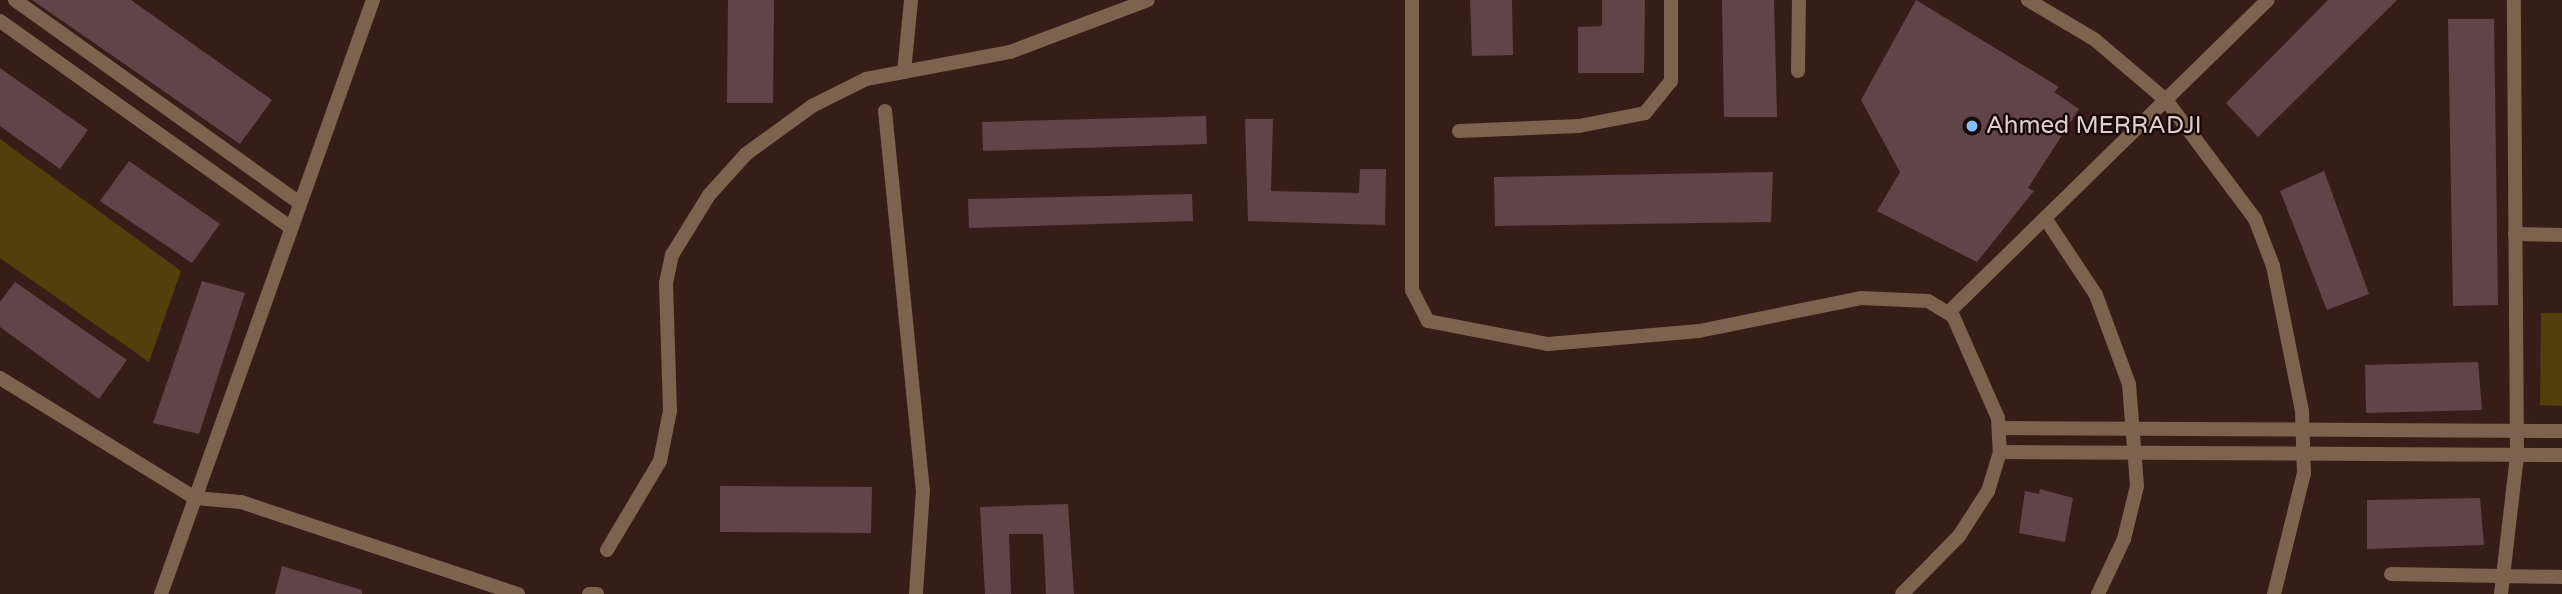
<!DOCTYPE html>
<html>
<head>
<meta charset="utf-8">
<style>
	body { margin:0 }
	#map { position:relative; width:2562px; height:594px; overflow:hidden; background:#371d18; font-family:"Varela Round",sans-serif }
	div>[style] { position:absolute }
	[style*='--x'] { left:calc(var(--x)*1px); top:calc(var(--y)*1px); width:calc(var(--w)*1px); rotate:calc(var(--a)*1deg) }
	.green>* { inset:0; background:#533f0b }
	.building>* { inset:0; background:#61434a }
	.minor>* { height:14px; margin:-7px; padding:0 7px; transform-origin:7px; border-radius:7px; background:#7d624d }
	.dots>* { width:19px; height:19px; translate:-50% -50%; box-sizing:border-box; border:4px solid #170b09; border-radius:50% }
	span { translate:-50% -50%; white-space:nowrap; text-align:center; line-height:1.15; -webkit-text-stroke:5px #170b09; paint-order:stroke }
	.poi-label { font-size:24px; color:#e1ceca }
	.left { translate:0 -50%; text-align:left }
</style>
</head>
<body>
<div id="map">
	<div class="green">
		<i style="clip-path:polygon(0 139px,181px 271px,149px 362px,0 258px)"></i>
		<i style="clip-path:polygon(2541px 313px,2562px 313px,2562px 406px,2540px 405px)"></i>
	</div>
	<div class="building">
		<i style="clip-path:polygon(32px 0,131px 0,272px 100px,240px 144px)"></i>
		<i style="clip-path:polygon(728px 0,774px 0,773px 103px,727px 103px)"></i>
		<i style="clip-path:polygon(1470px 0,1512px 0,1513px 55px,1472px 56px)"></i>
		<i style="clip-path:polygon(1602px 0,1645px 0,1644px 73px,1578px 73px,1578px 27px,1602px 26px)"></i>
		<i style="clip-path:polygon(1722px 0,1774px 0,1777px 117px,1724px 117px)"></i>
		<i style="clip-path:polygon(1916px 0,2059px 87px,2054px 92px,2079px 109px,2028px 188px,2034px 191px,1977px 262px,1877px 211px,1900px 172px,1861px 100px)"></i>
		<i style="clip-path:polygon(2328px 0,2397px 0,2258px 137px,2226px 103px)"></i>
		<i style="clip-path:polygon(2448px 19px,2494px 19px,2498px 305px,2453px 306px)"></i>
		<i style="clip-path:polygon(0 68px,88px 130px,60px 169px,0 126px)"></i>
		<i style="clip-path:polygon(1206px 116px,1207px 144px,983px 151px,982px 122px)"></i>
		<i style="clip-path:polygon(1245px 119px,1273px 119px,1271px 191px,1359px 193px,1360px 169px,1386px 169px,1385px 225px,1248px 221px)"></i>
		<i style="clip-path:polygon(129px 161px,220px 224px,192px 263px,100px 201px)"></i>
		<i style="clip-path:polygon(2324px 171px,2369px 294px,2327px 310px,2280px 191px)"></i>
		<i style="clip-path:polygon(1773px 172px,1771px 222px,1495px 226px,1494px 177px)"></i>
		<i style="clip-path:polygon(1192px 194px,1193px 221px,969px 228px,968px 199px)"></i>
		<i style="clip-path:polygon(202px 281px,245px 293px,199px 434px,153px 423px)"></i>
		<i style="clip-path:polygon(15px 282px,127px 360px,99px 399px,0 327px,0 302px)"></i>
		<i style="clip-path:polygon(2478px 362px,2482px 410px,2366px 413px,2365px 365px)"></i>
		<i style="clip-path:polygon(720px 486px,872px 487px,871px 533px,720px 532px)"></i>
		<i style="clip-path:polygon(2040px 489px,2073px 498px,2065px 542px,2019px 533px,2025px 491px,2039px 494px)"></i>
		<i style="clip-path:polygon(2480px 498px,2484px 545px,2367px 549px,2367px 500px)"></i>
		<i style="clip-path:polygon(1068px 504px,1074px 594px,1046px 594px,1043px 534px,1009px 534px,1011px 594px,985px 594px,980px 507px)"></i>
		<i style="clip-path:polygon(282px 566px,362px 590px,362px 594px,275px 594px)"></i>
	</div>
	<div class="minor">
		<i style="--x:15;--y:0;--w:350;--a:35.5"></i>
		<i style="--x:1412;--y:0;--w:290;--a:90"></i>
		<i style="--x:1412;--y:290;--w:35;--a:63"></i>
		<i style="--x:1428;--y:321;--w:122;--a:10.9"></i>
		<i style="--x:1548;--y:344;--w:152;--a:-4.9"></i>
		<i style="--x:1699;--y:331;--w:165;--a:-11.5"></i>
		<i style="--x:1861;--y:298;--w:67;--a:2.6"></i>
		<i style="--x:1928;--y:301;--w:29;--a:31"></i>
		<i style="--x:1953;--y:316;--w:111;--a:66.2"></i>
		<i style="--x:1998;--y:418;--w:34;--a:87"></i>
		<i style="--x:2000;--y:452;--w:41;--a:107.1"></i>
		<i style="--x:1988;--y:491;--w:54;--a:122.8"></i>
		<i style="--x:1959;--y:536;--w:81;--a:134.5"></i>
		<i style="--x:2028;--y:0;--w:77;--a:30.6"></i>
		<i style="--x:2094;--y:39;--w:94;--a:40.3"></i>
		<i style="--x:2166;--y:100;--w:149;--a:53.2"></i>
		<i style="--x:2255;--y:219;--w:50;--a:69"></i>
		<i style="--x:2273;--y:266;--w:148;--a:78.7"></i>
		<i style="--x:2302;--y:411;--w:62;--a:88.2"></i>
		<i style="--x:2304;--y:473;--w:125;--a:103.9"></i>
		<i style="--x:0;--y:21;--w:357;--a:35.4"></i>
		<i style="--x:1798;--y:71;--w:71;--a:-89.2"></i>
		<i style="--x:904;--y:72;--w:72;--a:-84.4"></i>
		<i style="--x:885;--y:111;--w:381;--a:84.3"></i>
		<i style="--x:923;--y:490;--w:104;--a:93.9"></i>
		<i style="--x:1459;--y:131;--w:120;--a:-2.4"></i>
		<i style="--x:1579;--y:126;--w:67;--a:-11.1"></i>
		<i style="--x:1645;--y:113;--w:41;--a:-50.9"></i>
		<i style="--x:1671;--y:81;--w:81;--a:-90"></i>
		<i style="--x:2045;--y:218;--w:92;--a:56.5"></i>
		<i style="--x:2096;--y:295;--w:95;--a:69.7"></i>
		<i style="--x:2129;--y:384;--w:102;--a:85.5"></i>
		<i style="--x:2137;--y:486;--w:55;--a:103.8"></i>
		<i style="--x:2124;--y:539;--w:61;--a:115.3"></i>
		<i style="--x:2515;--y:234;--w:47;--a:1.2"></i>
		<i style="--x:1949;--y:312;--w:446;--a:-44.4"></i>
		<i style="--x:0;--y:378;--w:229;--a:31.6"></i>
		<i style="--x:195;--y:498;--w:46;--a:5"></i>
		<i style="--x:241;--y:502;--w:292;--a:18.4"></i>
		<i style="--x:1999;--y:428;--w:563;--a:0.31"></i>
		<i style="--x:2000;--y:452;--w:562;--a:0.31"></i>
		<i style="--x:607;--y:550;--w:104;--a:-59.2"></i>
		<i style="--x:660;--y:461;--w:51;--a:-78.7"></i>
		<i style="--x:670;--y:411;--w:128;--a:-91.8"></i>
		<i style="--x:666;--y:283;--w:29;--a:-78"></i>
		<i style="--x:672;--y:255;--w:70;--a:-58.3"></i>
		<i style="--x:709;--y:195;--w:55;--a:-47.9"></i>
		<i style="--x:746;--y:154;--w:82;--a:-36"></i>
		<i style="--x:812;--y:106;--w:60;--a:-26.6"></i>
		<i style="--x:866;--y:79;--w:147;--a:-10.6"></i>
		<i style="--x:1010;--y:52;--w:147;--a:-20.6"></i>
		<i style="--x:2391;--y:574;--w:171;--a:1"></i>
		<i style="--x:161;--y:594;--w:631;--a:-70.36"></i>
		<i style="--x:589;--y:594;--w:8;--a:0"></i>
		<i style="--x:2501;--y:594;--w:140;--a:-83.4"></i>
		<i style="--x:2517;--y:455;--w:455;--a:-90.4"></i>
	</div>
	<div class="dots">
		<i style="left:1972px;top:126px;background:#82bcfa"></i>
	</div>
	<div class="poi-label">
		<span class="left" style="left:1986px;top:126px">Ahmed MERRADJI</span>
	</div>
</div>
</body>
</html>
